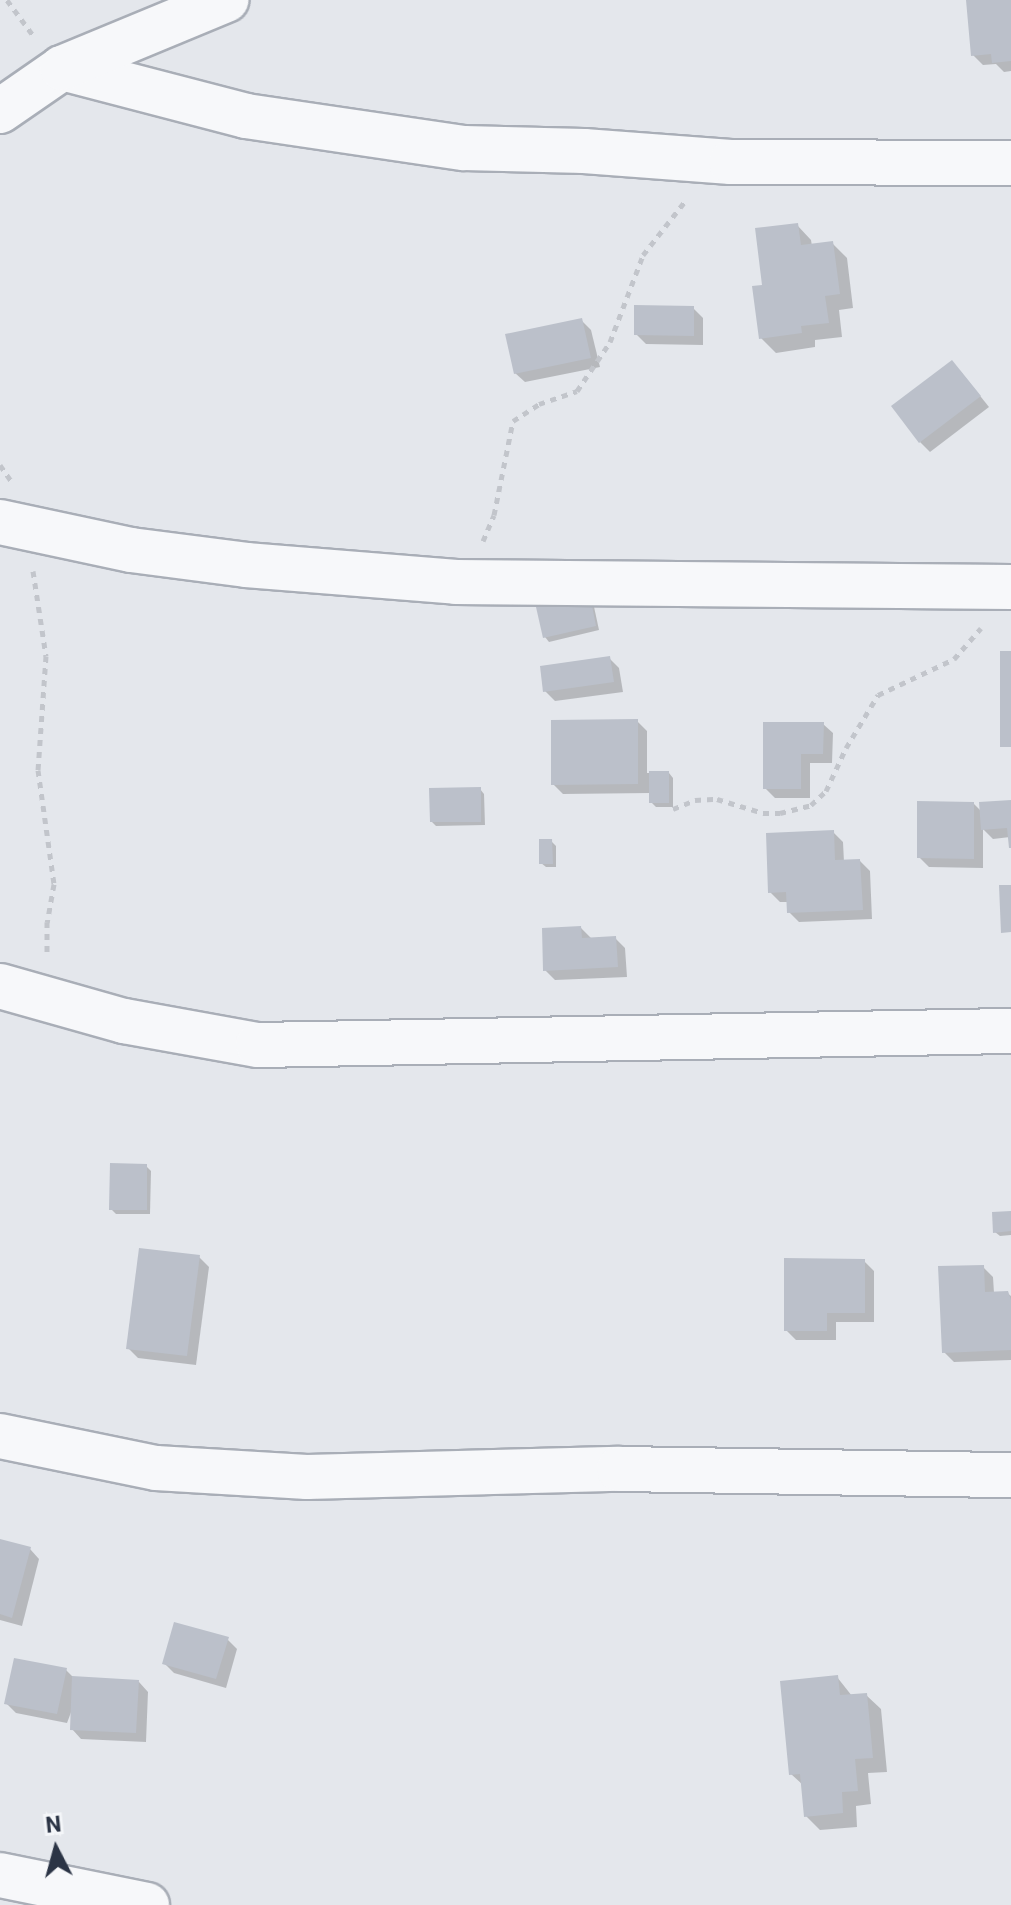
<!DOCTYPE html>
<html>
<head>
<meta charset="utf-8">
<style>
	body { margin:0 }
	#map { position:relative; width:1011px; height:1905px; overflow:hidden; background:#e4e7ec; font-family:Roboto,sans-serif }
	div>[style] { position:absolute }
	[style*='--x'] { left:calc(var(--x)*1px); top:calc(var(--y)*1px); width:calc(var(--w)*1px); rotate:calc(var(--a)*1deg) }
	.shadow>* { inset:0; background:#0003 }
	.building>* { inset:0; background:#bbc0ca }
	.path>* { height:5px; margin-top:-2.5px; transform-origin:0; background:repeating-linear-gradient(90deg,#c2c5cb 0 6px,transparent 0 12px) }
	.roads { filter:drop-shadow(2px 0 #a9aeb7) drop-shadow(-2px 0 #a9aeb7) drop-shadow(0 2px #a9aeb7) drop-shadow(0 -2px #a9aeb7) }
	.minor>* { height:44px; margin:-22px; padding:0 22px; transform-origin:22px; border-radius:22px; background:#f7f8fa }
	span { translate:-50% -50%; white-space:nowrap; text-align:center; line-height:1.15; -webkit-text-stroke:6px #f4f6f9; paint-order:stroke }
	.north { position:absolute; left:16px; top:1809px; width:80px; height:80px; -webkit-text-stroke:6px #f4f6f9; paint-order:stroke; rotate:354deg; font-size:22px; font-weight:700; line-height:32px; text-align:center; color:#2b3445 }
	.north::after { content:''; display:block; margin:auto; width:28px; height:36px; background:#2b3445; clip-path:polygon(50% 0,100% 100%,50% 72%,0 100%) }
</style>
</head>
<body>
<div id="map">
	<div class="shadow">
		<i style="clip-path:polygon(1011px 0,1011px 71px,1004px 72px,996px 64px,983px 65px,973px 55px)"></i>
		<i style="clip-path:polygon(797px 225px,811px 240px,812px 246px,832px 243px,847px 258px,853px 308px,839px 310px,842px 337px,815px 340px,815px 347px,776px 353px,761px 338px,764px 287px)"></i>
		<i style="clip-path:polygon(693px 308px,703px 318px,703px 345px,646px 344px,636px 334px)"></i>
		<i style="clip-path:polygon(581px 320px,591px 330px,600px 367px,525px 382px,515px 373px)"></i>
		<i style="clip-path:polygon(961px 372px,989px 407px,930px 452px,920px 442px)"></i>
		<i style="clip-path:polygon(593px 602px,599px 630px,549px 642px,545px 637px)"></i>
		<i style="clip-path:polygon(609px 658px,619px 668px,623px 692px,555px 701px,545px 691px)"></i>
		<i style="clip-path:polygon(637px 721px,647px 731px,647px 773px,669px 773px,673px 778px,673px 807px,656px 807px,651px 802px,651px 793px,563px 794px,553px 784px)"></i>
		<i style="clip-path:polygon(823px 724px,833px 733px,832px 763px,810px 763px,810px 798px,775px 798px,765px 788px)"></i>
		<i style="clip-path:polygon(480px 789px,484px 794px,485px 825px,436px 826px,432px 822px)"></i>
		<i style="clip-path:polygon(1011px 802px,1011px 842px,1010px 837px,993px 839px,983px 829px,983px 868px,929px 867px,919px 857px,974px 804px,982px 812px)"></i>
		<i style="clip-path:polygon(833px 832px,843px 842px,844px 862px,860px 861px,870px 871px,872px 919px,799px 922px,789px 912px,789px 902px,780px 902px,770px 892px)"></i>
		<i style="clip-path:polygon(551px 841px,556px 846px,556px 867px,546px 867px,541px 863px)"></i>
		<i style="clip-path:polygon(581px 928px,591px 938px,615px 938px,625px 948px,627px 977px,555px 980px,545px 970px)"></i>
		<i style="clip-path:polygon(146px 1166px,151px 1171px,150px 1214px,116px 1214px,111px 1209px)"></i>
		<i style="clip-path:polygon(1011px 1213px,1011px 1235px,1000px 1236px,995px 1232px)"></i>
		<i style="clip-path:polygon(199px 1257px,209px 1267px,196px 1365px,138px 1358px,128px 1348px)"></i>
		<i style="clip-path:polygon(864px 1261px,874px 1271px,874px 1322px,836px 1322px,836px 1340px,796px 1340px,786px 1330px)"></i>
		<i style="clip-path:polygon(983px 1267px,993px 1277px,994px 1293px,1007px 1293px,1011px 1296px,1011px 1360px,954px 1362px,944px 1352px)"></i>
		<i style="clip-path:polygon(0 1541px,30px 1549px,39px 1559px,22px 1626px,0 1620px)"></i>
		<i style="clip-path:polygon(227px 1639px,237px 1649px,226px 1688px,174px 1673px,164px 1663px)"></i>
		<i style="clip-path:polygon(66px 1670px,75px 1679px,139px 1682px,148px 1692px,146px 1742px,81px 1739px,72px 1729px,73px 1707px,67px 1723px,16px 1713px,6px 1703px)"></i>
		<i style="clip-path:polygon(837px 1677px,852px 1696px,866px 1695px,881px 1709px,887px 1772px,868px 1773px,871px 1804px,856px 1806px,857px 1827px,820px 1830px,806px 1816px,803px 1785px,791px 1774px)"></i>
	</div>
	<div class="building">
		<i style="clip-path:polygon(966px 0,1011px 0,1011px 61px,992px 63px,991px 54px,971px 56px)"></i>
		<i style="clip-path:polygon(798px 223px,801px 245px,833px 241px,840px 294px,825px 296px,829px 323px,801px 326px,802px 333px,759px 339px,752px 286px,762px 285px,755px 228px)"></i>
		<i style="clip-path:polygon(634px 305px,694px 306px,694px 336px,634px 335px)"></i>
		<i style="clip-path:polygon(582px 318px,591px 358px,514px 374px,505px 334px)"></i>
		<i style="clip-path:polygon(952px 360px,981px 396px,919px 443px,891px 406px)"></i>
		<i style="clip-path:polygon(590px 595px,596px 626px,543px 638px,536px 607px)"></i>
		<i style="clip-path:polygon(1000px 651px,1011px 651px,1011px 747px,1000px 747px)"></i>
		<i style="clip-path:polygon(610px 656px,614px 682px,543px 692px,540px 666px)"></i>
		<i style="clip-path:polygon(638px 719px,638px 784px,551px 785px,551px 720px)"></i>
		<i style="clip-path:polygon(763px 722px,824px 722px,823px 754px,801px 754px,801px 789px,763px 789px)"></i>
		<i style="clip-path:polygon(649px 771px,669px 771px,669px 803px,649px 803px)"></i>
		<i style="clip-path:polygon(481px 787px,481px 822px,430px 822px,429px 788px)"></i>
		<i style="clip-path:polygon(1011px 800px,1011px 848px,1009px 848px,1007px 828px,981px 830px,979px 802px)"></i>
		<i style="clip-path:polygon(917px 801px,974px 802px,974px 859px,917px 858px)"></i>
		<i style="clip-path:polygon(834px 830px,835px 860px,860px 859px,863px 910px,787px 913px,786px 892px,768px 893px,766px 833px)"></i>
		<i style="clip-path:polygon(539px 839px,552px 839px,553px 864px,539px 864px)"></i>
		<i style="clip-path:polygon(999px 885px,1011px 885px,1011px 932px,1001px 933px)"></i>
		<i style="clip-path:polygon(581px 926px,582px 938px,616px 936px,618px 967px,543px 971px,542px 928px)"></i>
		<i style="clip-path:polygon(110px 1163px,147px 1164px,147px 1210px,109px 1210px)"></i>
		<i style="clip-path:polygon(1011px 1211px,1011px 1231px,993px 1233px,992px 1212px)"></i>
		<i style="clip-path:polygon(139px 1248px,200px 1255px,187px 1356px,126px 1349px)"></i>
		<i style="clip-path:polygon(784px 1258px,865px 1259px,865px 1313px,827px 1313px,827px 1331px,784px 1331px)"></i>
		<i style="clip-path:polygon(984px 1265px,985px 1292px,1008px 1291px,1011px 1300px,1011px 1350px,942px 1353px,938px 1266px)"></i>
		<i style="clip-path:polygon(0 1539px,31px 1547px,12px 1618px,0 1614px)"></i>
		<i style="clip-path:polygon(174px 1622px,229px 1637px,216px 1679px,162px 1664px)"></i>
		<i style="clip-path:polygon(14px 1658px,67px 1668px,57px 1714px,4px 1704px)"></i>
		<i style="clip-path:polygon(838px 1675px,840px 1695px,867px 1693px,873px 1758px,855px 1759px,858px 1791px,842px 1792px,843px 1813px,804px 1817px,800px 1774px,789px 1775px,780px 1681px)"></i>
		<i style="clip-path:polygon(72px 1676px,139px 1680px,136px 1733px,70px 1730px)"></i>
	</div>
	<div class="path">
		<i style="--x:7;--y:0;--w:47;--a:53.6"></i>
		<i style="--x:0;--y:465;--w:19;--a:55"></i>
		<i style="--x:483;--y:541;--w:28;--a:-67"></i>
		<i style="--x:494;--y:515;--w:96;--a:-78.6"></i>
		<i style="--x:513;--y:421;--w:31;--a:-33"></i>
		<i style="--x:539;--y:404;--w:40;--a:-18.9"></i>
		<i style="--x:577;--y:391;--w:59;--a:-56"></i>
		<i style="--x:610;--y:342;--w:93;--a:-69.2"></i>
		<i style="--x:643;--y:255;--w:70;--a:-52"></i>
		<i style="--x:33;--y:571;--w:86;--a:81.3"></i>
		<i style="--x:46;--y:656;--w:114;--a:94"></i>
		<i style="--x:38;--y:770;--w:115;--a:82"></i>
		<i style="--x:54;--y:884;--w:39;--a:100"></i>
		<i style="--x:47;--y:922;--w:35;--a:90"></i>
		<i style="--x:673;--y:809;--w:24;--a:-22"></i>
		<i style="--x:695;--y:800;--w:22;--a:-3"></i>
		<i style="--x:717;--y:799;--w:48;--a:16.9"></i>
		<i style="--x:763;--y:813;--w:17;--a:0"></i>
		<i style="--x:780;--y:813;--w:32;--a:-14"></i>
		<i style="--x:811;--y:805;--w:21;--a:-43"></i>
		<i style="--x:826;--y:791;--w:47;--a:-65.1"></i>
		<i style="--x:846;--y:748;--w:62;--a:-58.9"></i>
		<i style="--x:878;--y:695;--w:84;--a:-25.3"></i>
		<i style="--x:954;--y:659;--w:41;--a:-48.9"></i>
	</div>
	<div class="roads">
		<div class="minor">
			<i style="--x:62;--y:68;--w:190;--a:14.6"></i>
			<i style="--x:246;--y:116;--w:220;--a:8.4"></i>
			<i style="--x:464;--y:148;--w:120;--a:1.4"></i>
			<i style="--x:584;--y:151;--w:147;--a:4.3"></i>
			<i style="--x:731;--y:162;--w:280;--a:0.2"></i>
			<i style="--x:0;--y:111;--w:75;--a:-34.7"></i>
			<i style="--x:62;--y:68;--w:178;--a:-22.5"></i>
			<i style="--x:0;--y:522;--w:134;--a:12.1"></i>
			<i style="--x:131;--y:550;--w:116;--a:7.4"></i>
			<i style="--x:246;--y:565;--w:211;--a:4.6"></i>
			<i style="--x:456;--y:582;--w:555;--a:0.52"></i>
			<i style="--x:0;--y:986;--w:129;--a:15.8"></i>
			<i style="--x:124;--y:1021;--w:136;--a:10.2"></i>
			<i style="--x:258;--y:1045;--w:753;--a:-1.07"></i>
			<i style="--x:0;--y:1436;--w:159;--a:11.6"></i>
			<i style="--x:156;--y:1468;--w:151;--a:3.4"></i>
			<i style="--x:307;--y:1477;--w:312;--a:-1.5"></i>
			<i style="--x:619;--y:1469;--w:392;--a:0.9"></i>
			<i style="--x:0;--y:1875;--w:150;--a:11.5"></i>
		</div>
	</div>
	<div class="north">N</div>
</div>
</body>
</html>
